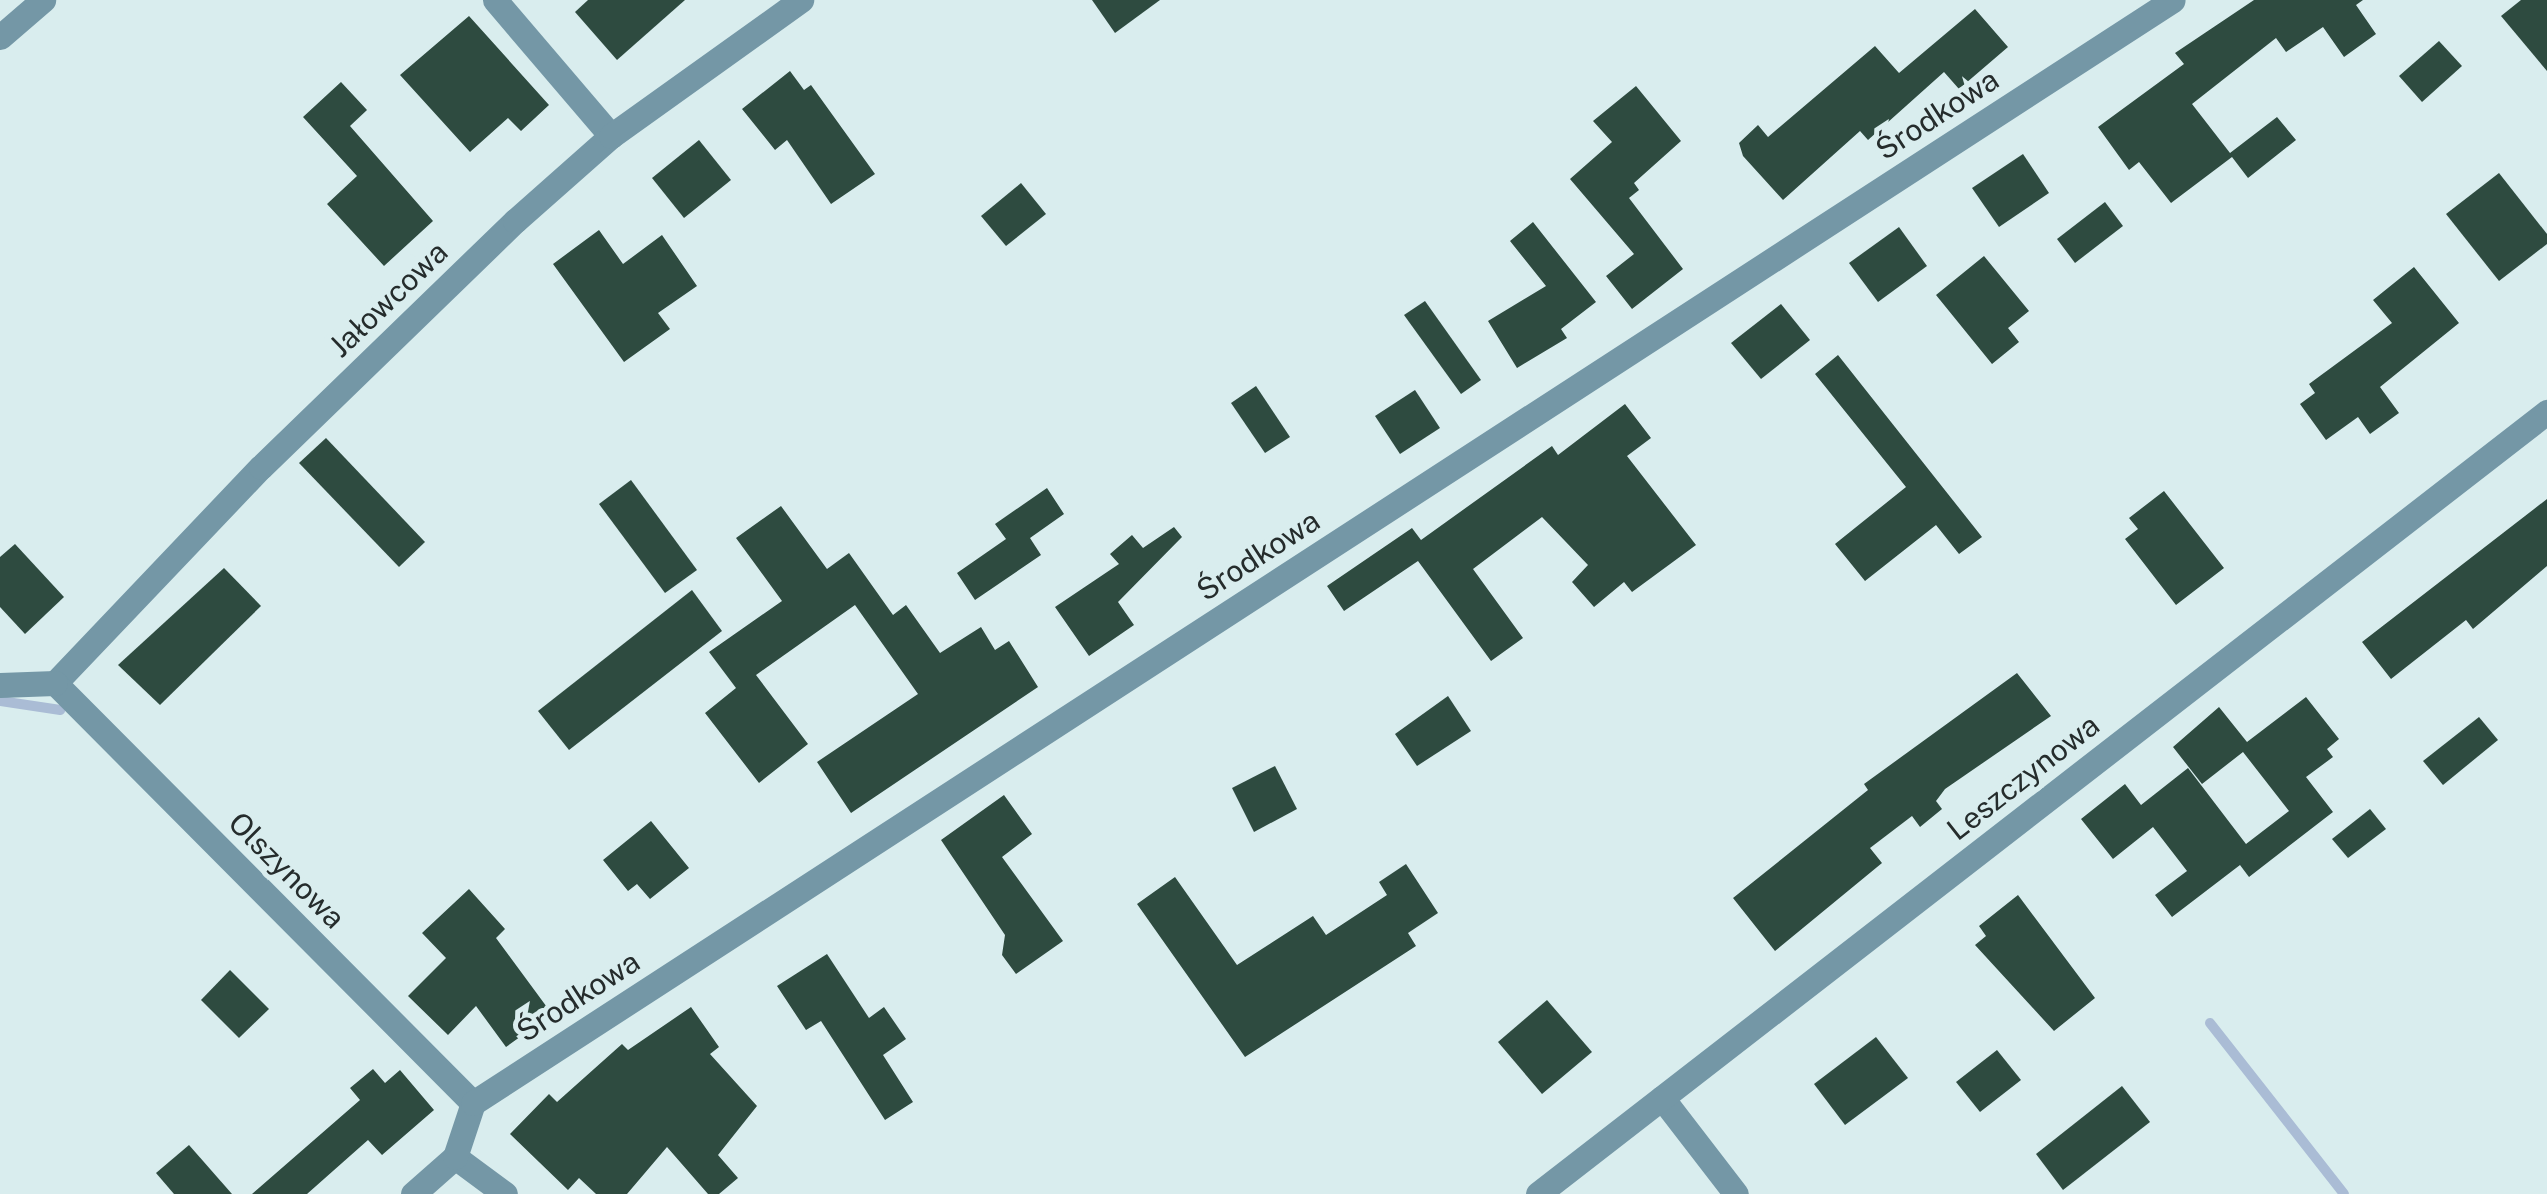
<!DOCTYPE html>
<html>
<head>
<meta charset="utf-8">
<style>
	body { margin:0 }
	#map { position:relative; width:2547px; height:1194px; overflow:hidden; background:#d9edee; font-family:"Public Sans",sans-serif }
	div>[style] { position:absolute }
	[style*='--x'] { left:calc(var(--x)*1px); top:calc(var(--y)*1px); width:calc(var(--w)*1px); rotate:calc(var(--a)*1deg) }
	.stream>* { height:10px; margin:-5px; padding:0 5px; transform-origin:5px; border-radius:5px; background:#aabcd5 }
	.building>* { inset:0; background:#2e4b40 }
	.street>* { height:25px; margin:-12.5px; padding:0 12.5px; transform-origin:12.5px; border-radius:12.5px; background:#7497a6 }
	span { translate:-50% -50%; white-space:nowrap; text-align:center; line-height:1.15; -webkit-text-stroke:10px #d9edee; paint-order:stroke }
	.street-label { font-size:30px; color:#252c2c }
</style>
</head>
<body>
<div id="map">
	<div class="stream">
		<i style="--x:0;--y:701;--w:61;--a:8.5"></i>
		<i style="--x:2210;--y:1023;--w:217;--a:51.9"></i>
	</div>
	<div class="building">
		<i style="clip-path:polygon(588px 0,685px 0,617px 60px,575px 12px)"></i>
		<i style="clip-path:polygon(1092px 0,1160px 0,1115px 33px)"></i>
		<i style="clip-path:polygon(2254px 0,2363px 0,2356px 5px,2376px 34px,2344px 57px,2323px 27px,2286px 52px,2276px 38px,2192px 104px,2230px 153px,2277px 117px,2296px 140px,2248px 178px,2232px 157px,2171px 203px,2139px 162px,2129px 170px,2098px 127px,2184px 64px,2175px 53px)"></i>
		<i style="clip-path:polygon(2521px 0,2547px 0,2547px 71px,2501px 16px)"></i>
		<i style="clip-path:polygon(1975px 9px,2008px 47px,1959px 89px,1944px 72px,1868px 140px,1860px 131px,1783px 200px,1743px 156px,1739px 143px,1758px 125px,1768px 137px,1875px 46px,1899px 73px)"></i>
		<i style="clip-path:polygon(469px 16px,549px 105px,521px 131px,508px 118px,470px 152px,400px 75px)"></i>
		<i style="clip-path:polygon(2439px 41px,2462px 66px,2422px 102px,2399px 76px)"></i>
		<i style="clip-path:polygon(790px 71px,804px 90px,811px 85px,875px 174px,831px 204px,787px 140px,775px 150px,742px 109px)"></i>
		<i style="clip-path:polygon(341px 82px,367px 110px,350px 126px,433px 221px,384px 266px,327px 204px,357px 176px,303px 117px)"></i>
		<i style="clip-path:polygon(1636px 86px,1681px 141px,1634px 183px,1639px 190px,1629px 198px,1683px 269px,1632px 309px,1606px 276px,1634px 254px,1570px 179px,1612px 142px,1593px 121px)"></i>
		<i style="clip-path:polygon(699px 140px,731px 180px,684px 218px,652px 178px)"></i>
		<i style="clip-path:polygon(2023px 154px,2049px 193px,1999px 227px,1972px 188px)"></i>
		<i style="clip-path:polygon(2499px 173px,2547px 234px,2547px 244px,2499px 281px,2446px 214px)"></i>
		<i style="clip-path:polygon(1021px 183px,1046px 214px,1006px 246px,981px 216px)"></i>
		<i style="clip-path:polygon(2105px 202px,2123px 226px,2075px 263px,2057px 239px)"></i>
		<i style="clip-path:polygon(1533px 222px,1596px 302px,1561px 329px,1567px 338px,1517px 368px,1488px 321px,1546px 286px,1510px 241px)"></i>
		<i style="clip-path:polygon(1899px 227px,1927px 266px,1878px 302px,1849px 263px)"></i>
		<i style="clip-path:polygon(599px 230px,623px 264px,662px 235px,697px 286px,658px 313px,670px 329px,624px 362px,553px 264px)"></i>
		<i style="clip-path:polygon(1984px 256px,2029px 311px,2008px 328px,2019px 342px,1992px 364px,1936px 295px)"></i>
		<i style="clip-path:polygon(2414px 267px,2459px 323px,2380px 387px,2399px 413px,2370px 434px,2358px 417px,2326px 440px,2300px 404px,2315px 393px,2309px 384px,2392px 323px,2373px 300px)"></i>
		<i style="clip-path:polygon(1425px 301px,1481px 380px,1461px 394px,1404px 315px)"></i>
		<i style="clip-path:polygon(1781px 304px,1810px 340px,1761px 379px,1731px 343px)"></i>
		<i style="clip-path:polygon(1838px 355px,1982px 537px,1959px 554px,1936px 525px,1865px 581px,1835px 544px,1906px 487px,1815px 374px)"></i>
		<i style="clip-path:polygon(1256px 386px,1290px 437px,1265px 453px,1231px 403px)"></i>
		<i style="clip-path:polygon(1415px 390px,1440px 428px,1400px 454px,1375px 416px)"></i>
		<i style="clip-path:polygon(1625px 404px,1651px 438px,1627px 456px,1696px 545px,1632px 592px,1624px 582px,1594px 607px,1572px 582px,1588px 565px,1542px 517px,1473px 569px,1523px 638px,1491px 661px,1418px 561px,1344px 611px,1327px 586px,1412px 528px,1421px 540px,1552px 446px,1558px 455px)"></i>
		<i style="clip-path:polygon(326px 438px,425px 542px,399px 567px,299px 463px)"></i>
		<i style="clip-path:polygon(631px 480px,697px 570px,665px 593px,599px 504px)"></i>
		<i style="clip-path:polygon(1047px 488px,1064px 514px,1030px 538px,1041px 555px,975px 600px,957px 573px,1006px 539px,995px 524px)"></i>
		<i style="clip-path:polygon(2164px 491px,2224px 568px,2176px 605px,2125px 539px,2138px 529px,2129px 518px)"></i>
		<i style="clip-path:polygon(2547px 499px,2547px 566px,2473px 629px,2466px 620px,2391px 679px,2362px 642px)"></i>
		<i style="clip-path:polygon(781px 506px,827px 569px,849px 553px,893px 615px,906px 605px,940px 653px,981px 627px,995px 650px,1009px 641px,1038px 687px,851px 813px,817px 762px,918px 694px,855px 605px,756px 675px,808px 744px,759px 783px,705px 713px,736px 688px,709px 652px,782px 601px,736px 538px)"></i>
		<i style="clip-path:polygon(1174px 527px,1182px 537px,1118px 602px,1134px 625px,1089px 656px,1055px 607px,1119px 564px,1110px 554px,1132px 535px,1143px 548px)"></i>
		<i style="clip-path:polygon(15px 544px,64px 597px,25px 634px,0 607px,0 557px)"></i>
		<i style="clip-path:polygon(224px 568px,261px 606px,160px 705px,118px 665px)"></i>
		<i style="clip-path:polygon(692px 590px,722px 631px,569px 750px,538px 711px)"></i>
		<i style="clip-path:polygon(2017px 673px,2051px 716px,1945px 789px,1936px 801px,1942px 809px,1920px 827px,1912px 816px,1870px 848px,1882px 863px,1775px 951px,1733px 898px,1868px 790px,1864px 784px)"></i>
		<i style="clip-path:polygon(1448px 696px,1471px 731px,1417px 766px,1395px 734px)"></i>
		<i style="clip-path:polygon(2306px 697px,2339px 739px,2327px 749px,2333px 757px,2306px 777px,2333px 812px,2249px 877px,2240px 865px,2172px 917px,2155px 895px,2187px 871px,2153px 827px,2113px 859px,2081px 819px,2125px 784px,2141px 805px,2188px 768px,2246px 844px,2289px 811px,2243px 752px,2202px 784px,2173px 747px,2219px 707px,2247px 742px)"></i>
		<i style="clip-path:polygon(2479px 717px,2498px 740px,2443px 785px,2423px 761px)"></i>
		<i style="clip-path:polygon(1275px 766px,1297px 809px,1254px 832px,1232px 788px)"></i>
		<i style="clip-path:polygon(1004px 795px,1032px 834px,1002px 857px,1063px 941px,1016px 974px,1002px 955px,1005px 935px,941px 840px)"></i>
		<i style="clip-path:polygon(2370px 809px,2386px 829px,2348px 858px,2332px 839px)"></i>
		<i style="clip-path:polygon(651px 821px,689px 868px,650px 899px,637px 884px,628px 891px,603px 860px)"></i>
		<i style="clip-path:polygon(1406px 864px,1438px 913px,1408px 933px,1416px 946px,1245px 1057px,1137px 904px,1175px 877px,1237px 965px,1313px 916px,1326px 935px,1387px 895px,1379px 882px)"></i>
		<i style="clip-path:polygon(469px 889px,505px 929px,496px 938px,552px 1014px,506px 1047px,476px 1006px,448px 1035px,408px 996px,446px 958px,422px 933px)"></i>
		<i style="clip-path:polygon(2018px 895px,2095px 998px,2054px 1031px,1975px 945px,1986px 936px,1979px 926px)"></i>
		<i style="clip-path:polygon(827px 954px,869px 1018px,884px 1007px,906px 1039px,883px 1055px,913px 1102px,885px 1120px,821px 1021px,806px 1030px,777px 986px)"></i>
		<i style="clip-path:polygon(230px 970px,269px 1009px,239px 1038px,201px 1000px)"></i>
		<i style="clip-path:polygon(1547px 1000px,1592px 1052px,1542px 1094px,1498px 1042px)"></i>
		<i style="clip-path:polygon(691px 1007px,719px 1047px,710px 1054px,757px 1106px,718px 1155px,738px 1178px,719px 1194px,708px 1194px,667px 1147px,627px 1194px,596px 1194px,579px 1178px,568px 1190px,510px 1134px,549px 1094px,557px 1102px,622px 1044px,628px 1050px)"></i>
		<i style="clip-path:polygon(1876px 1037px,1908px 1078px,1845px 1125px,1814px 1084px)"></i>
		<i style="clip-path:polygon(1997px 1050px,2021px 1080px,1980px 1112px,1956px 1082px)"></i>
		<i style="clip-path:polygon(373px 1069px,385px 1083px,400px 1070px,434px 1110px,382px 1155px,368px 1140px,307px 1194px,252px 1194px,360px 1100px,350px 1088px)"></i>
		<i style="clip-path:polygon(2122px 1086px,2150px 1122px,2063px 1190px,2036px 1154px)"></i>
		<i style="clip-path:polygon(189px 1145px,232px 1194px,174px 1194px,156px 1173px)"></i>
	</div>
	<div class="street">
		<i style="--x:495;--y:0;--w:179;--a:49.5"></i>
		<i style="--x:0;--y:37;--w:57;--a:-40.7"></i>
		<i style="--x:55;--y:683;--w:298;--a:-46.4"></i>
		<i style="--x:261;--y:467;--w:354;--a:-44.1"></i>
		<i style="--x:515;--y:221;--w:128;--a:-41.5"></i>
		<i style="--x:611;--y:136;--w:234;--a:-35.6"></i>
		<i style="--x:55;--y:683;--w:593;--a:45.14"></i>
		<i style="--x:0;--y:685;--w:55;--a:-2.1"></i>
		<i style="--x:1662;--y:1098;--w:121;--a:52.4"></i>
		<i style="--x:455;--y:1157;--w:62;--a:36.5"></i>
		<i style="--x:413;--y:1194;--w:56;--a:-41.4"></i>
		<i style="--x:455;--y:1157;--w:57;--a:-71.6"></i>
		<i style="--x:473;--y:1103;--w:2026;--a:-32.98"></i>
		<i style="--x:1538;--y:1194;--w:1277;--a:-37.78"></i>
	</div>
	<div class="street-label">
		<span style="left:1937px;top:114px;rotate:-33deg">Środkowa</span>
		<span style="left:388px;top:299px;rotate:-44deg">Jałowcowa</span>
		<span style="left:1258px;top:555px;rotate:-33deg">Środkowa</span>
		<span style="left:2023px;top:777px;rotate:-38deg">Leszczynowa</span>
		<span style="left:287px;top:870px;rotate:45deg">Olszynowa</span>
		<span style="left:578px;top:996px;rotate:-33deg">Środkowa</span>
	</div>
</div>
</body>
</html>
